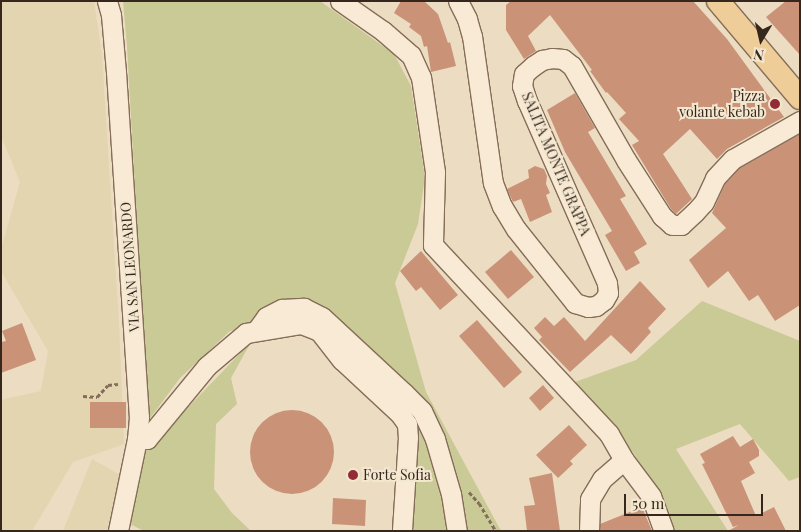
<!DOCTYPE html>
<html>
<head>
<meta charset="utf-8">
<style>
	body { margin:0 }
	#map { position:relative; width:801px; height:532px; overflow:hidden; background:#ecdcc1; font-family:"Playfair Display",serif }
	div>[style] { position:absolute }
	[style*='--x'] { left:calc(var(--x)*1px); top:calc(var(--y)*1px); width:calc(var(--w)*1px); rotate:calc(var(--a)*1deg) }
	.farmland>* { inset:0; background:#e2d5af }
	.green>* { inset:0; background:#c9ca96 }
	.building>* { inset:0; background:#ca9378 }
	.round { border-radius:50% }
	.path>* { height:3px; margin-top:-1.5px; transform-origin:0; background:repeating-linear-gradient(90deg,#856d59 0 4px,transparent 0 6.5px) }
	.roads { filter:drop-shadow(1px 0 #856d59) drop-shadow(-1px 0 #856d59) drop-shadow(0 1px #856d59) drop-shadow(0 -1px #856d59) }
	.minor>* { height:19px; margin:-9.5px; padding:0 9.5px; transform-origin:9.5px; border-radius:9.5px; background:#f8ead4 }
	.major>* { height:22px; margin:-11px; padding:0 11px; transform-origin:11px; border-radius:11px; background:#efcd99 }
	.dots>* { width:14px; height:14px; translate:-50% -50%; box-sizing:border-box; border:2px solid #f4e7d0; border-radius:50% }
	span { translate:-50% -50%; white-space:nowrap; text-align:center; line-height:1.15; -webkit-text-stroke:4px #f4e7d0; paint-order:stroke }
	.poi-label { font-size:14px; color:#35271d }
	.right { translate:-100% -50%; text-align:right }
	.left { translate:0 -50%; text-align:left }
	.street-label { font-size:14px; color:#35271d }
	.frame { position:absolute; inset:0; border:2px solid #35271d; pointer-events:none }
	.north { position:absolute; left:736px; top:15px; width:50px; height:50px; -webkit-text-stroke:4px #f4e7d0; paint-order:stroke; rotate:189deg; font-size:14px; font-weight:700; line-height:20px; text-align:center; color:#35271d }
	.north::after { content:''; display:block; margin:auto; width:18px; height:22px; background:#35271d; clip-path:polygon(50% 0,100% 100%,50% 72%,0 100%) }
	.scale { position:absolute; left:624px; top:494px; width:139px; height:22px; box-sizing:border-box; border:2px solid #35271d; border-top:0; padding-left:6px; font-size:15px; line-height:18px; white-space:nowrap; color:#35271d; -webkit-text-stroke:4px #f4e7d0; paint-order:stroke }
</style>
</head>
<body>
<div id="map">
	<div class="farmland">
		<i style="clip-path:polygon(1px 1px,94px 1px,102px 56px,119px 323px,124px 444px,73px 462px,32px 531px,1px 531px,1px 400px,41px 391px,48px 351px,1px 271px,1px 249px,20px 182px,1px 136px)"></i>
		<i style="clip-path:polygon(92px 459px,125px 478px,114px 531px,63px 531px)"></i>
	</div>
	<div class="green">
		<i style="clip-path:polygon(123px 1px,320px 1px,394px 54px,411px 86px,425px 177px,418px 224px,395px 283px,426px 392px,501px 531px,407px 531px,415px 435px,315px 323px,265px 324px,230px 331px,180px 378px,145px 425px,146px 387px,127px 46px)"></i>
		<i style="clip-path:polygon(702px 301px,800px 341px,800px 477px,789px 481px,740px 424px,676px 449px,728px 531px,671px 531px,635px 455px,575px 382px,636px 360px)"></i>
		<i style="clip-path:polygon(251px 342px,231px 378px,237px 404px,216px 424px,214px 489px,232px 513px,251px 531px,144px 531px,128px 523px,137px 491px,145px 452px)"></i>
	</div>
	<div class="building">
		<i style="clip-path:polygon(401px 1px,424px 1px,438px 14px,448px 43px,450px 42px,456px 66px,431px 72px,427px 46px,424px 47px,421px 36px,409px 27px,411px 24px,394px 13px)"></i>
		<i style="clip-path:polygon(511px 1px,693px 1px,727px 39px,784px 117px,727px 149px,717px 159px,690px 129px,663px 154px,692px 199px,676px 214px,671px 209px,632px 145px,639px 141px,619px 119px,626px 113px,607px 92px,606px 93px,590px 71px,592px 70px,550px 15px,528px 36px,536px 51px,524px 59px,506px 30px,506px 5px)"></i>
		<i style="clip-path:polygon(786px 1px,800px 1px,800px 55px,766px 17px)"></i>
		<i style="clip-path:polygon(575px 93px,595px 128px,588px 132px,626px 196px,620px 199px,647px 244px,634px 252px,640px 263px,626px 271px,605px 235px,612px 231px,565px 152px,547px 110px)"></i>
		<i style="clip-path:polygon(800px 134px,800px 305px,775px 321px,758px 295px,749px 301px,728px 271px,708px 288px,689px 260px,726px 228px,712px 213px,725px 184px,740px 168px)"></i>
		<i style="clip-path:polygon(535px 166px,544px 169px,547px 176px,546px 184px,550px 193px,546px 195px,552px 212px,530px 222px,521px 199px,513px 202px,507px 189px,529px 178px,528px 170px)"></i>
		<i style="clip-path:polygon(511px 250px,534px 277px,508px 299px,485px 272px)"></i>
		<i style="clip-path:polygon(421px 251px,458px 295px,440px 310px,421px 287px,416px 291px,400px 271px)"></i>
		<i style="clip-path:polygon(640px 281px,666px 309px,648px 328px,651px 332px,631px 354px,611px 335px,570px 372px,539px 340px,542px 337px,534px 328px,545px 317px,554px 326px,564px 317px,585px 341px)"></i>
		<i style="clip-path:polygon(477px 320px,522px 372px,504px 388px,459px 336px)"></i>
		<i style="clip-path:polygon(22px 323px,36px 360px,1px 373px,1px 342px,6px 341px,2px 331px)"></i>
		<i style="clip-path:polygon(543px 385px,554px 398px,540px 411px,529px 398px)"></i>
		<i style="clip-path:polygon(90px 402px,126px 402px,126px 428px,90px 428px)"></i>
		<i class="round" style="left:250px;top:410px;width:84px;height:84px"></i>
		<i style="clip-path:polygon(569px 425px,587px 445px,570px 461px,573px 464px,558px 478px,536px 455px)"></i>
		<i style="clip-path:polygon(733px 436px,740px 447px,753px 439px,759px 450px,759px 456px,749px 462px,755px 473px,741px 481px,756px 516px,774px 507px,786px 531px,728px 531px,739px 525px,733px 527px,702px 464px,705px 463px,700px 454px)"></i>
		<i style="clip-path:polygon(552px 473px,560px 531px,527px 531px,524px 506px,535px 505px,529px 478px)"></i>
		<i style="clip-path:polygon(333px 498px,366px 500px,365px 526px,332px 524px)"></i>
		<i style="clip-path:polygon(642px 507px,652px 531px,600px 531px,600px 524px)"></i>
	</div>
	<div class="path">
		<i style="--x:83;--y:396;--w:14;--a:4"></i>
		<i style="--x:97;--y:397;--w:16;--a:-47"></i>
		<i style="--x:108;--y:385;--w:10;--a:-6"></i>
		<i style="--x:469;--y:492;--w:15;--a:48"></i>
		<i style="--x:479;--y:503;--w:33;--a:59"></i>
	</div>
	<div class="roads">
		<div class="minor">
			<i style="--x:107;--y:1;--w:15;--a:74"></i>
			<i style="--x:111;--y:15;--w:57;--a:85"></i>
			<i style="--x:116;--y:72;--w:346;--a:86.2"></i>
			<i style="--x:139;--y:417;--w:22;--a:95"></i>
			<i style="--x:137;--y:439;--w:94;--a:101.7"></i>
			<i style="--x:340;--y:1;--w:52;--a:34.9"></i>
			<i style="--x:383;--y:31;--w:37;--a:41"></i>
			<i style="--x:411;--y:55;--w:24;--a:66"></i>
			<i style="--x:421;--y:77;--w:96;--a:81.6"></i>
			<i style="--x:435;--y:172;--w:73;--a:91.6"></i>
			<i style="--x:433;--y:245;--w:258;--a:47"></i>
			<i style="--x:609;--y:434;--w:30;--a:60"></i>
			<i style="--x:458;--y:1;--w:20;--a:63"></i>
			<i style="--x:467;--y:19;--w:18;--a:74"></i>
			<i style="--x:472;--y:36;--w:148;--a:81.9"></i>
			<i style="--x:493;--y:183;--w:25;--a:69"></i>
			<i style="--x:502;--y:206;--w:27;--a:59"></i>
			<i style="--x:516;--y:229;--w:95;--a:51.4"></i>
			<i style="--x:575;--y:303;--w:14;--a:17"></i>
			<i style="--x:588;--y:307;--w:8;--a:-7"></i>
			<i style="--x:596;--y:306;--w:10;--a:-37"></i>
			<i style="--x:604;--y:300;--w:8;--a:-60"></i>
			<i style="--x:608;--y:293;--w:10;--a:-96"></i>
			<i style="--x:607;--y:283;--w:199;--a:-113.7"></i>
			<i style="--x:527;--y:101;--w:16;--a:-108"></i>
			<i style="--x:522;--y:86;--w:12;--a:-81"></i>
			<i style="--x:524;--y:74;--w:12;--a:-42"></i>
			<i style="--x:533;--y:66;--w:11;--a:-34"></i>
			<i style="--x:542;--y:60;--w:10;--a:-11"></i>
			<i style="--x:552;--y:58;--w:11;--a:5"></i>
			<i style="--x:563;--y:59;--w:11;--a:38"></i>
			<i style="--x:572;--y:66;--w:108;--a:60.1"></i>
			<i style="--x:626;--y:160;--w:67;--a:57.3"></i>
			<i style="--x:662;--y:216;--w:13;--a:42"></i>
			<i style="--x:672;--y:225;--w:9;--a:0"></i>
			<i style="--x:681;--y:225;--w:19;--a:-43"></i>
			<i style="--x:695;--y:212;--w:13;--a:-48"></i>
			<i style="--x:704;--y:202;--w:26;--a:-65"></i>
			<i style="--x:715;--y:178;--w:26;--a:-47"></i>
			<i style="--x:733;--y:159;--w:77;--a:-29.6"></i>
			<i style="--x:256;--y:331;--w:17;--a:-54"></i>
			<i style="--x:266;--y:317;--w:18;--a:-27"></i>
			<i style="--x:282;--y:309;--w:22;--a:-3"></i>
			<i style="--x:304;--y:308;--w:20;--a:27"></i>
			<i style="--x:322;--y:317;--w:112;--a:42.8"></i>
			<i style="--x:404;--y:393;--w:25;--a:45"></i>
			<i style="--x:422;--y:411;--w:31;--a:65"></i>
			<i style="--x:435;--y:439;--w:57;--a:73.8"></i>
			<i style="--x:451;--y:494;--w:37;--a:81"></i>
			<i style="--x:137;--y:439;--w:10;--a:0"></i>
			<i style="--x:147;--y:439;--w:94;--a:-50.6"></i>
			<i style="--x:207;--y:366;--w:51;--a:-40.2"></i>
			<i style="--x:246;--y:333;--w:56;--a:-9.3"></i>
			<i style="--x:301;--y:324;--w:19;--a:21"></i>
			<i style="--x:319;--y:331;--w:37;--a:52"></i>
			<i style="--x:342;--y:360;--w:79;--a:43"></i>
			<i style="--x:400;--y:414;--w:12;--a:55"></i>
			<i style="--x:407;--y:424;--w:13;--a:86"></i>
			<i style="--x:408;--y:437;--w:94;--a:93.7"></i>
			<i style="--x:589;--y:531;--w:32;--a:-88"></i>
			<i style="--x:590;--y:499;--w:23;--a:-59"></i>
			<i style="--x:602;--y:479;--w:29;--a:-41"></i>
			<i style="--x:624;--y:460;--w:45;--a:53.1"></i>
			<i style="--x:651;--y:496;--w:37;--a:70"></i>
		</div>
		<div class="major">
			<i style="--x:718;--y:1;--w:127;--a:49.8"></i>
		</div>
	</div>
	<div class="dots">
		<i style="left:775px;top:104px;background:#932b35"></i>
		<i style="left:353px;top:475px;background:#932b35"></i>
	</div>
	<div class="poi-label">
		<span class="right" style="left:765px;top:104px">Pizza<br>volante kebab</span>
		<span class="left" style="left:363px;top:475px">Forte Sofia</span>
	</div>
	<div class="street-label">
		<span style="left:556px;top:164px;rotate:67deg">SALITA MONTE GRAPPA</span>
		<span style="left:130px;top:267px;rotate:-94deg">VIA SAN LEONARDO</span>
	</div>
	<div class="frame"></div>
	<div class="north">N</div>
	<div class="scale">50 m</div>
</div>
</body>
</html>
